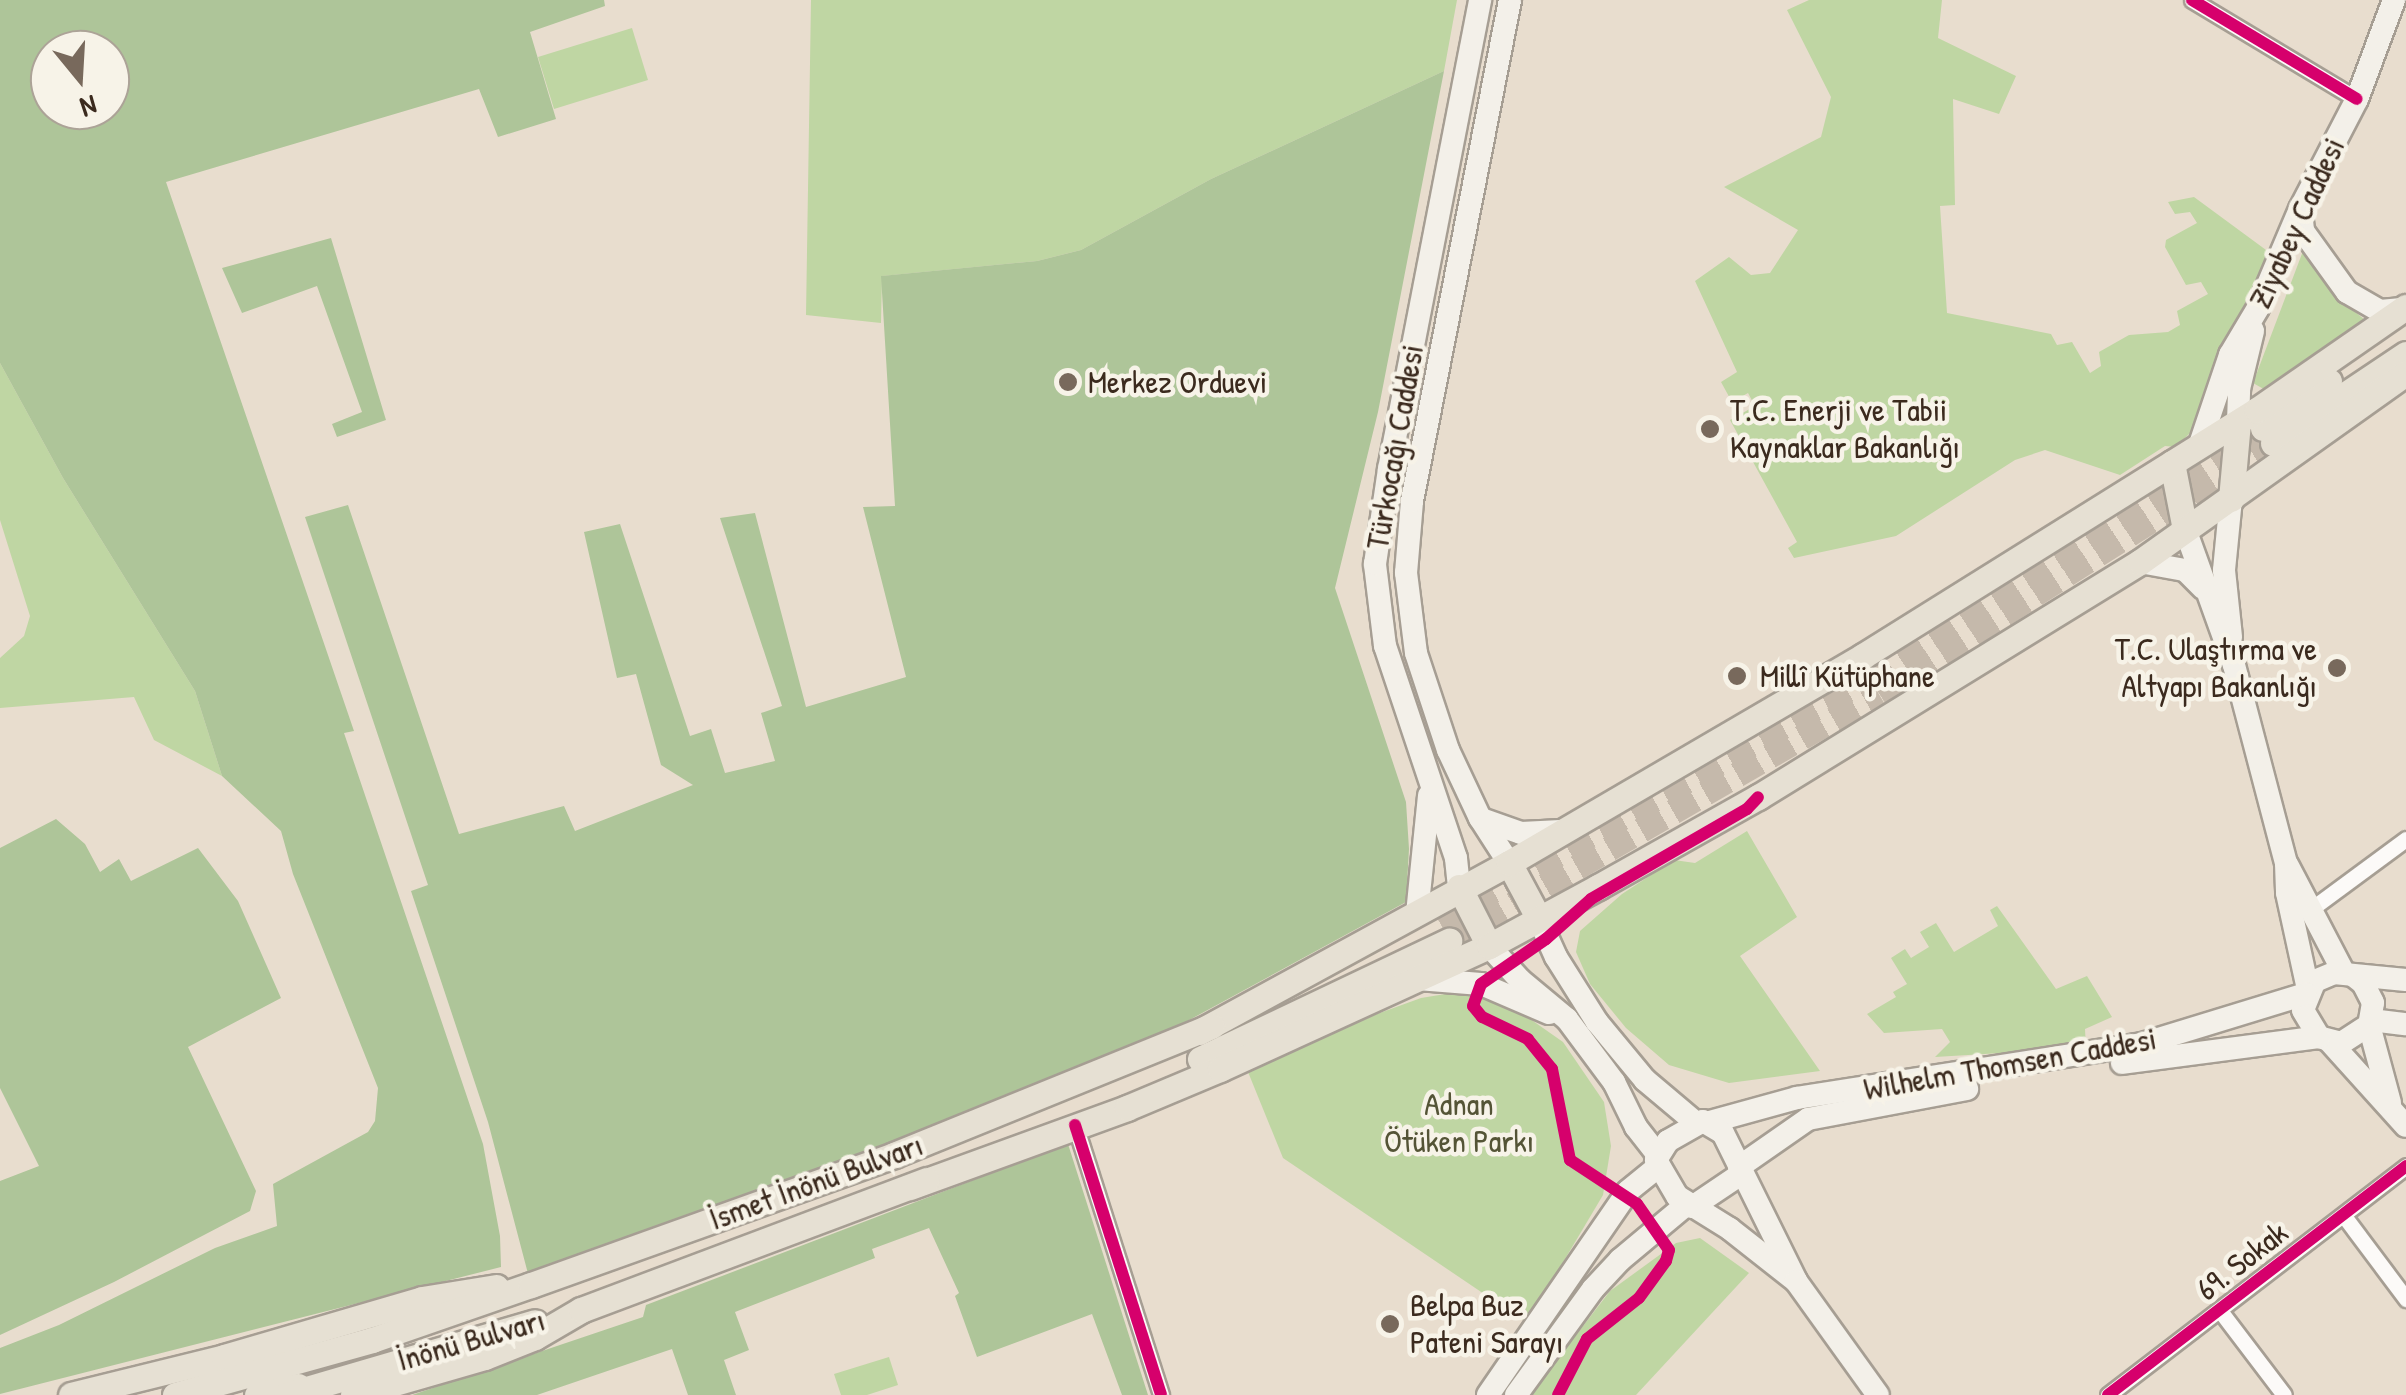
<!DOCTYPE html>
<html>
<head>
<meta charset="utf-8">
<style>
	body { margin:0 }
	#map { position:relative; width:2406px; height:1395px; overflow:hidden; background:#e8ddce; font-family:"Patrick Hand",sans-serif }
	div>[style] { position:absolute }
	[style*='--x'] { left:calc(var(--x)*1px); top:calc(var(--y)*1px); width:calc(var(--w)*1px); rotate:calc(var(--a)*1deg) }
	.green>* { inset:0; background:#bfd6a3 }
	.forest>* { inset:0; background:#aec599 }
	.primary-tunnel>* { height:25px; margin-top:-12.5px; transform-origin:0; background:repeating-linear-gradient(90deg,#c5b9ab 0 25px,transparent 0 37px) }
	.roads { filter:drop-shadow(2px 0 #a69e93) drop-shadow(-2px 0 #a69e93) drop-shadow(0 2px #a69e93) drop-shadow(0 -2px #a69e93) }
	.street>* { height:15px; margin:-7.5px; padding:0 7.5px; transform-origin:7.5px; border-radius:7.5px; background:#fcfaf8 }
	.secondary>* { height:22px; margin:-11px; padding:0 11px; transform-origin:11px; border-radius:11px; background:#f3f0e9 }
	.primary>* { height:25px; margin:-12.5px; padding:0 12.5px; transform-origin:12.5px; border-radius:12.5px; background:#e6e0d3 }
	.cycleway>* { height:12px; margin:-6px; padding:0 6px; transform-origin:6px; border-radius:6px; background:#d6006c }
	.dots>* { width:28px; height:28px; translate:-50% -50%; box-sizing:border-box; border:5px solid #f7f3e8; border-radius:50% }
	span { translate:-50% -50%; white-space:nowrap; text-align:center; line-height:1.15; -webkit-text-stroke:9px #f7f3e8; paint-order:stroke }
	.street-label { font-size:32px; color:#3b2a1e }
	.poi-label { font-size:32px; color:#3b2a1e }
	.left { translate:0 -50%; text-align:left }
	.right { translate:-100% -50%; text-align:right }
	.park-label { font-size:32px; color:#545436 }
	.north { position:absolute; left:30px; top:30px; width:100px; height:100px; box-sizing:border-box; background:#f7f3e8; border:2px solid #aca397; border-radius:50%; rotate:162deg; font-size:28px; font-weight:700; line-height:40px; text-align:center; color:#3b2a1e }
	.north::after { content:''; display:block; margin:auto; width:35px; height:45px; background:#78695c; clip-path:polygon(50% 0,100% 100%,50% 72%,0 100%) }
</style>
</head>
<body>
<div id="map">
	<div class="green">
		<i style="clip-path:polygon(811px 0,1457px 0,1444px 71px,1211px 179px,1081px 250px,1037px 261px,882px 276px,881px 323px,806px 315px)"></i>
		<i style="clip-path:polygon(1809px 0,1942px 0,1938px 38px,2016px 76px,1999px 114px,1953px 99px,1955px 205px,1940px 206px,1947px 313px,2051px 334px,2057px 345px,2072px 342px,2090px 373px,2101px 366px,2099px 352px,2129px 335px,2168px 332px,2180px 325px,2177px 311px,2208px 294px,2201px 282px,2186px 285px,2165px 247px,2166px 240px,2197px 223px,2190px 212px,2175px 214px,2168px 202px,2194px 197px,2281px 261px,2261px 317px,2193px 430px,2176px 447px,2165px 446px,2120px 475px,2045px 450px,2015px 460px,1896px 536px,1794px 558px,1788px 548px,1797px 542px,1730px 420px,1755px 406px,1748px 393px,1732px 402px,1721px 382px,1737px 372px,1695px 281px,1729px 257px,1751px 275px,1770px 273px,1798px 230px,1724px 187px,1821px 137px,1831px 97px,1787px 10px)"></i>
		<i style="clip-path:polygon(632px 28px,648px 80px,554px 109px,538px 57px)"></i>
		<i style="clip-path:polygon(2303px 251px,2338px 298px,2370px 324px,2269px 392px,2253px 383px)"></i>
		<i style="clip-path:polygon(0 363px,63px 478px,195px 691px,222px 776px,154px 740px,134px 697px,0 708px,0 658px,24px 636px,30px 616px,0 520px)"></i>
		<i style="clip-path:polygon(1747px 831px,1797px 917px,1740px 956px,1820px 1071px,1729px 1083px,1669px 1065px,1626px 1028px,1590px 984px,1576px 952px,1580px 931px,1622px 894px,1674px 860px,1695px 863px)"></i>
		<i style="clip-path:polygon(1997px 906px,2056px 989px,2087px 976px,2112px 1017px,2085px 1029px,2086px 1048px,1935px 1057px,1950px 1042px,1942px 1029px,1884px 1033px,1867px 1014px,1896px 997px,1893px 992px,1907px 984px,1891px 958px,1905px 949px,1911px 958px,1929px 947px,1920px 932px,1936px 923px,1954px 952px,1998px 926px,1990px 910px)"></i>
		<i style="clip-path:polygon(1470px 990px,1513px 1007px,1563px 1042px,1604px 1102px,1611px 1146px,1603px 1195px,1527px 1323px,1283px 1158px,1248px 1072px,1377px 1014px,1421px 998px)"></i>
		<i style="clip-path:polygon(1700px 1238px,1749px 1273px,1636px 1395px,1530px 1395px,1610px 1291px,1676px 1243px)"></i>
		<i style="clip-path:polygon(889px 1357px,898px 1385px,867px 1395px,841px 1395px,834px 1374px)"></i>
	</div>
	<div class="forest">
		<i style="clip-path:polygon(evenodd,0 0,604px 0,605px 6px,530px 32px,556px 119px,498px 137px,479px 89px,166px 182px,354px 731px,344px 733px,483px 1144px,500px 1236px,501px 1267px,0 1394px,0 1348px,59px 1325px,215px 1248px,277px 1226px,273px 1184px,368px 1132px,375px 1121px,378px 1088px,293px 874px,281px 831px,222px 776px,195px 691px,63px 478px,0 363px,0 0,50px 50px,110px 50px,110px 110px,50px 110px,50px 50px)"></i>
		<i style="clip-path:polygon(1444px 71px,1378px 412px,1335px 588px,1406px 802px,1409px 849px,1406px 902px,1136px 1049px,531px 1285px,488px 1122px,411px 891px,428px 885px,305px 517px,348px 505px,459px 834px,564px 806px,575px 831px,693px 785px,661px 765px,636px 674px,617px 678px,584px 532px,620px 524px,690px 736px,711px 729px,725px 773px,775px 761px,761px 713px,782px 706px,720px 518px,755px 513px,806px 707px,906px 677px,863px 507px,895px 506px,881px 276px,1037px 261px,1081px 250px,1211px 179px)"></i>
		<i style="clip-path:polygon(331px 238px,386px 420px,337px 437px,332px 424px,362px 412px,317px 286px,242px 313px,222px 268px)"></i>
		<i style="clip-path:polygon(56px 819px,85px 844px,100px 872px,119px 859px,131px 881px,198px 848px,238px 901px,281px 998px,188px 1047px,256px 1191px,250px 1211px,114px 1282px,0 1335px,0 1181px,39px 1166px,0 1088px,0 848px)"></i>
		<i style="clip-path:polygon(1068px 1144px,1148px 1395px,1122px 1395px,1092px 1314px,977px 1357px,955px 1296px,959px 1293px,929px 1228px,872px 1249px,875px 1258px,735px 1312px,749px 1350px,724px 1360px,736px 1395px,688px 1395px,672px 1349px,537px 1395px,412px 1395px,643px 1317px,646px 1305px)"></i>
	</div>
	<div class="primary-tunnel">
		<i style="--x:1439;--y:921;--w:494;--a:-29.5"></i>
		<i style="--x:1869;--y:678;--w:467;--a:-32.4"></i>
		<i style="--x:1449;--y:941;--w:496;--a:-30"></i>
		<i style="--x:1879;--y:693;--w:467;--a:-32.4"></i>
	</div>
	<div class="roads">
		<div class="street">
			<i style="--x:2192;--y:0;--w:192;--a:31"></i>
			<i style="--x:2311;--y:909;--w:118;--a:-36.4"></i>
			<i style="--x:1075;--y:1125;--w:283;--a:72.3"></i>
			<i style="--x:2344;--y:1216;--w:104;--a:53.2"></i>
			<i style="--x:2221;--y:1312;--w:104;--a:52.8"></i>
			<i style="--x:2108;--y:1395;--w:376;--a:-37.5"></i>
		</div>
		<div class="secondary">
			<i style="--x:2301;--y:211;--w:20;--a:84"></i>
			<i style="--x:2303;--y:231;--w:75;--a:54.2"></i>
			<i style="--x:2347;--y:292;--w:38;--a:30"></i>
			<i style="--x:2380;--y:311;--w:22;--a:-5"></i>
			<i style="--x:2238;--y:422;--w:33;--a:-88"></i>
			<i style="--x:2239;--y:389;--w:60;--a:-76.4"></i>
			<i style="--x:2200;--y:444;--w:94;--a:-71.4"></i>
			<i style="--x:2230;--y:355;--w:55;--a:-59.2"></i>
			<i style="--x:2258;--y:308;--w:108;--a:-67"></i>
			<i style="--x:2300;--y:209;--w:124;--a:-62.6"></i>
			<i style="--x:2357;--y:99;--w:106;--a:-69.5"></i>
			<i style="--x:2185;--y:529;--w:145;--a:70.2"></i>
			<i style="--x:2234;--y:665;--w:205;--a:75.3"></i>
			<i style="--x:2286;--y:863;--w:30;--a:88"></i>
			<i style="--x:2287;--y:893;--w:98;--a:77.7"></i>
			<i style="--x:2140;--y:562;--w:46;--a:10.1"></i>
			<i style="--x:2185;--y:570;--w:25;--a:45"></i>
			<i style="--x:2231;--y:637;--w:67;--a:-96"></i>
			<i style="--x:2224;--y:570;--w:71;--a:-84.4"></i>
			<i style="--x:1481;--y:819;--w:42;--a:19.3"></i>
			<i style="--x:1521;--y:833;--w:40;--a:-2.9"></i>
			<i style="--x:1509;--y:863;--w:54;--a:-122.8"></i>
			<i style="--x:1480;--y:818;--w:75;--a:-115.2"></i>
			<i style="--x:1448;--y:750;--w:102;--a:-108.3"></i>
			<i style="--x:1416;--y:653;--w:81;--a:-97.1"></i>
			<i style="--x:1406;--y:573;--w:72;--a:-85.2"></i>
			<i style="--x:1412;--y:501;--w:510;--a:-78.93"></i>
			<i style="--x:2288;--y:866;--w:121;--a:62.4"></i>
			<i style="--x:1459;--y:887;--w:29;--a:-96"></i>
			<i style="--x:1456;--y:858;--w:224;--a:-108.5"></i>
			<i style="--x:1385;--y:646;--w:83;--a:-97"></i>
			<i style="--x:1375;--y:564;--w:96;--a:-81.6"></i>
			<i style="--x:1389;--y:469;--w:478;--a:-79"></i>
			<i style="--x:1417;--y:914;--w:119;--a:-84.2"></i>
			<i style="--x:1538;--y:917;--w:44;--a:65.8"></i>
			<i style="--x:1556;--y:957;--w:77;--a:57.8"></i>
			<i style="--x:1597;--y:1022;--w:75;--a:50.4"></i>
			<i style="--x:1645;--y:1080;--w:67;--a:40.1"></i>
			<i style="--x:1489;--y:946;--w:46;--a:47.6"></i>
			<i style="--x:1520;--y:980;--w:61;--a:39.7"></i>
			<i style="--x:1567;--y:1019;--w:79;--a:53.3"></i>
			<i style="--x:1614;--y:1082;--w:50;--a:63.9"></i>
			<i style="--x:1636;--y:1127;--w:34;--a:52"></i>
			<i style="--x:2354;--y:976;--w:11;--a:38"></i>
			<i style="--x:2363;--y:983;--w:22;--a:63"></i>
			<i style="--x:2373;--y:1003;--w:22;--a:100"></i>
			<i style="--x:2369;--y:1025;--w:33;--a:147"></i>
			<i style="--x:2341;--y:1043;--w:23;--a:-165"></i>
			<i style="--x:2319;--y:1037;--w:31;--a:-121"></i>
			<i style="--x:2303;--y:1010;--w:31;--a:-68"></i>
			<i style="--x:2315;--y:981;--w:21;--a:-23"></i>
			<i style="--x:2334;--y:973;--w:72;--a:5.6"></i>
			<i style="--x:1418;--y:979;--w:63;--a:4.5"></i>
			<i style="--x:1481;--y:984;--w:74;--a:23.1"></i>
			<i style="--x:2371;--y:1020;--w:35;--a:7"></i>
			<i style="--x:2369;--y:1025;--w:81;--a:74.9"></i>
			<i style="--x:2330;--y:1042;--w:113;--a:47.9"></i>
			<i style="--x:2122;--y:1063;--w:199;--a:-7.5"></i>
			<i style="--x:1710;--y:1122;--w:90;--a:-15.4"></i>
			<i style="--x:1797;--y:1098;--w:349;--a:-8.9"></i>
			<i style="--x:2142;--y:1044;--w:171;--a:-17"></i>
			<i style="--x:1739;--y:1167;--w:84;--a:-34.8"></i>
			<i style="--x:1808;--y:1119;--w:162;--a:-10.7"></i>
			<i style="--x:1692;--y:1207;--w:59;--a:-34"></i>
			<i style="--x:1796;--y:1281;--w:84;--a:-141.8"></i>
			<i style="--x:1730;--y:1229;--w:62;--a:-148.1"></i>
			<i style="--x:1677;--y:1196;--w:42;--a:-120.3"></i>
			<i style="--x:1656;--y:1160;--w:22;--a:-58"></i>
			<i style="--x:1668;--y:1141;--w:40;--a:-29.7"></i>
			<i style="--x:1703;--y:1121;--w:23;--a:31"></i>
			<i style="--x:1723;--y:1133;--w:165;--a:63.7"></i>
			<i style="--x:1796;--y:1281;--w:140;--a:54.3"></i>
			<i style="--x:1488;--y:1395;--w:247;--a:-55.5"></i>
			<i style="--x:1628;--y:1191;--w:40;--a:-39"></i>
			<i style="--x:1516;--y:1395;--w:131;--a:-54"></i>
			<i style="--x:1593;--y:1289;--w:40;--a:-47"></i>
			<i style="--x:1620;--y:1260;--w:87;--a:-39.9"></i>
		</div>
		<div class="primary">
			<i style="--x:2263;--y:428;--w:81;--a:-35.5"></i>
			<i style="--x:2273;--y:443;--w:160;--a:-33.8"></i>
			<i style="--x:2172;--y:463;--w:67;--a:78.9"></i>
			<i style="--x:2231;--y:499;--w:77;--a:-84.8"></i>
			<i style="--x:1509;--y:863;--w:61;--a:61.8"></i>
			<i style="--x:1459;--y:887;--w:66;--a:63"></i>
			<i style="--x:1199;--y:1032;--w:353;--a:-28.6"></i>
			<i style="--x:1509;--y:863;--w:410;--a:-30.3"></i>
			<i style="--x:1863;--y:656;--w:464;--a:-32"></i>
			<i style="--x:2257;--y:410;--w:181;--a:-34.7"></i>
			<i style="--x:1200;--y:1059;--w:276;--a:-25.4"></i>
			<i style="--x:910;--y:1187;--w:231;--a:-20"></i>
			<i style="--x:1127;--y:1108;--w:101;--a:-22.8"></i>
			<i style="--x:1220;--y:1069;--w:296;--a:-24.6"></i>
			<i style="--x:1489;--y:946;--w:124;--a:-28.4"></i>
			<i style="--x:1598;--y:887;--w:184;--a:-29.4"></i>
			<i style="--x:1758;--y:797;--w:448;--a:-31.6"></i>
			<i style="--x:2140;--y:562;--w:326;--a:-35.4"></i>
			<i style="--x:71;--y:1395;--w:158;--a:-13.9"></i>
			<i style="--x:224;--y:1357;--w:206;--a:-16.3"></i>
			<i style="--x:422;--y:1299;--w:75;--a:-9.2"></i>
			<i style="--x:175;--y:1395;--w:205;--a:-15.6"></i>
			<i style="--x:372;--y:1340;--w:168;--a:-19.1"></i>
			<i style="--x:531;--y:1285;--w:386;--a:-19.7"></i>
			<i style="--x:894;--y:1155;--w:343;--a:-22.1"></i>
			<i style="--x:257;--y:1395;--w:42;--a:-12.4"></i>
			<i style="--x:286;--y:1395;--w:259;--a:-16.3"></i>
			<i style="--x:353;--y:1395;--w:137;--a:-16.1"></i>
			<i style="--x:485;--y:1357;--w:54;--a:-21.8"></i>
			<i style="--x:535;--y:1337;--w:53;--a:-30.4"></i>
			<i style="--x:581;--y:1310;--w:369;--a:-20.6"></i>
		</div>
	</div>
	<div class="cycleway">
		<i style="--x:2192;--y:0;--w:192;--a:31"></i>
		<i style="--x:1075;--y:1125;--w:283;--a:72.3"></i>
		<i style="--x:1558;--y:1395;--w:63;--a:-62.6"></i>
		<i style="--x:1587;--y:1339;--w:66;--a:-38.3"></i>
		<i style="--x:1639;--y:1298;--w:46;--a:-53.9"></i>
		<i style="--x:1666;--y:1261;--w:11;--a:-75"></i>
		<i style="--x:1669;--y:1250;--w:56;--a:-124.8"></i>
		<i style="--x:1637;--y:1204;--w:80;--a:-146.7"></i>
		<i style="--x:1570;--y:1160;--w:93;--a:-101.2"></i>
		<i style="--x:1552;--y:1069;--w:38;--a:-129"></i>
		<i style="--x:1528;--y:1039;--w:51;--a:-154.4"></i>
		<i style="--x:1482;--y:1017;--w:14;--a:-129"></i>
		<i style="--x:1473;--y:1006;--w:23;--a:-70"></i>
		<i style="--x:1481;--y:984;--w:79;--a:-34.7"></i>
		<i style="--x:1546;--y:939;--w:60;--a:-41.6"></i>
		<i style="--x:1591;--y:899;--w:180;--a:-30"></i>
		<i style="--x:1747;--y:809;--w:16;--a:-47"></i>
		<i style="--x:2108;--y:1395;--w:376;--a:-37.5"></i>
	</div>
	<div class="dots">
		<i style="left:1068px;top:382px;background:#78695c"></i>
		<i style="left:1710px;top:429px;background:#78695c"></i>
		<i style="left:2337px;top:668px;background:#78695c"></i>
		<i style="left:1737px;top:676px;background:#78695c"></i>
		<i style="left:1390px;top:1324px;background:#78695c"></i>
	</div>
	<div class="street-label">
		<span style="left:2297px;top:223px;rotate:-65deg">Ziyabey Caddesi</span>
		<span style="left:1395px;top:447px;rotate:-80deg">Türkocağı Caddesi</span>
		<span style="left:2010px;top:1064px;rotate:-10deg">Wilhelm Thomsen Caddesi</span>
		<span style="left:816px;top:1182px;rotate:-20deg">İsmet İnönü Bulvarı</span>
		<span style="left:2242px;top:1261px;rotate:-38deg">69. Sokak</span>
		<span style="left:471px;top:1340px;rotate:-16deg">İnönü Bulvarı</span>
	</div>
	<div class="poi-label">
		<span class="left" style="left:1088px;top:382px">Merkez Orduevi</span>
		<span class="left" style="left:1730px;top:429px">T.C. Enerji ve Tabii<br>Kaynaklar Bakanlığı</span>
		<span class="right" style="left:2317px;top:668px">T.C. Ulaştırma ve<br>Altyapı Bakanlığı</span>
		<span class="left" style="left:1760px;top:676px">Millî Kütüphane</span>
		<span class="left" style="left:1410px;top:1324px">Belpa Buz<br>Pateni Sarayı</span>
	</div>
	<div class="park-label">
		<span style="left:1459px;top:1123px">Adnan<br>Ötüken Parkı</span>
	</div>
	<div class="north">N</div>
</div>
</body>
</html>
